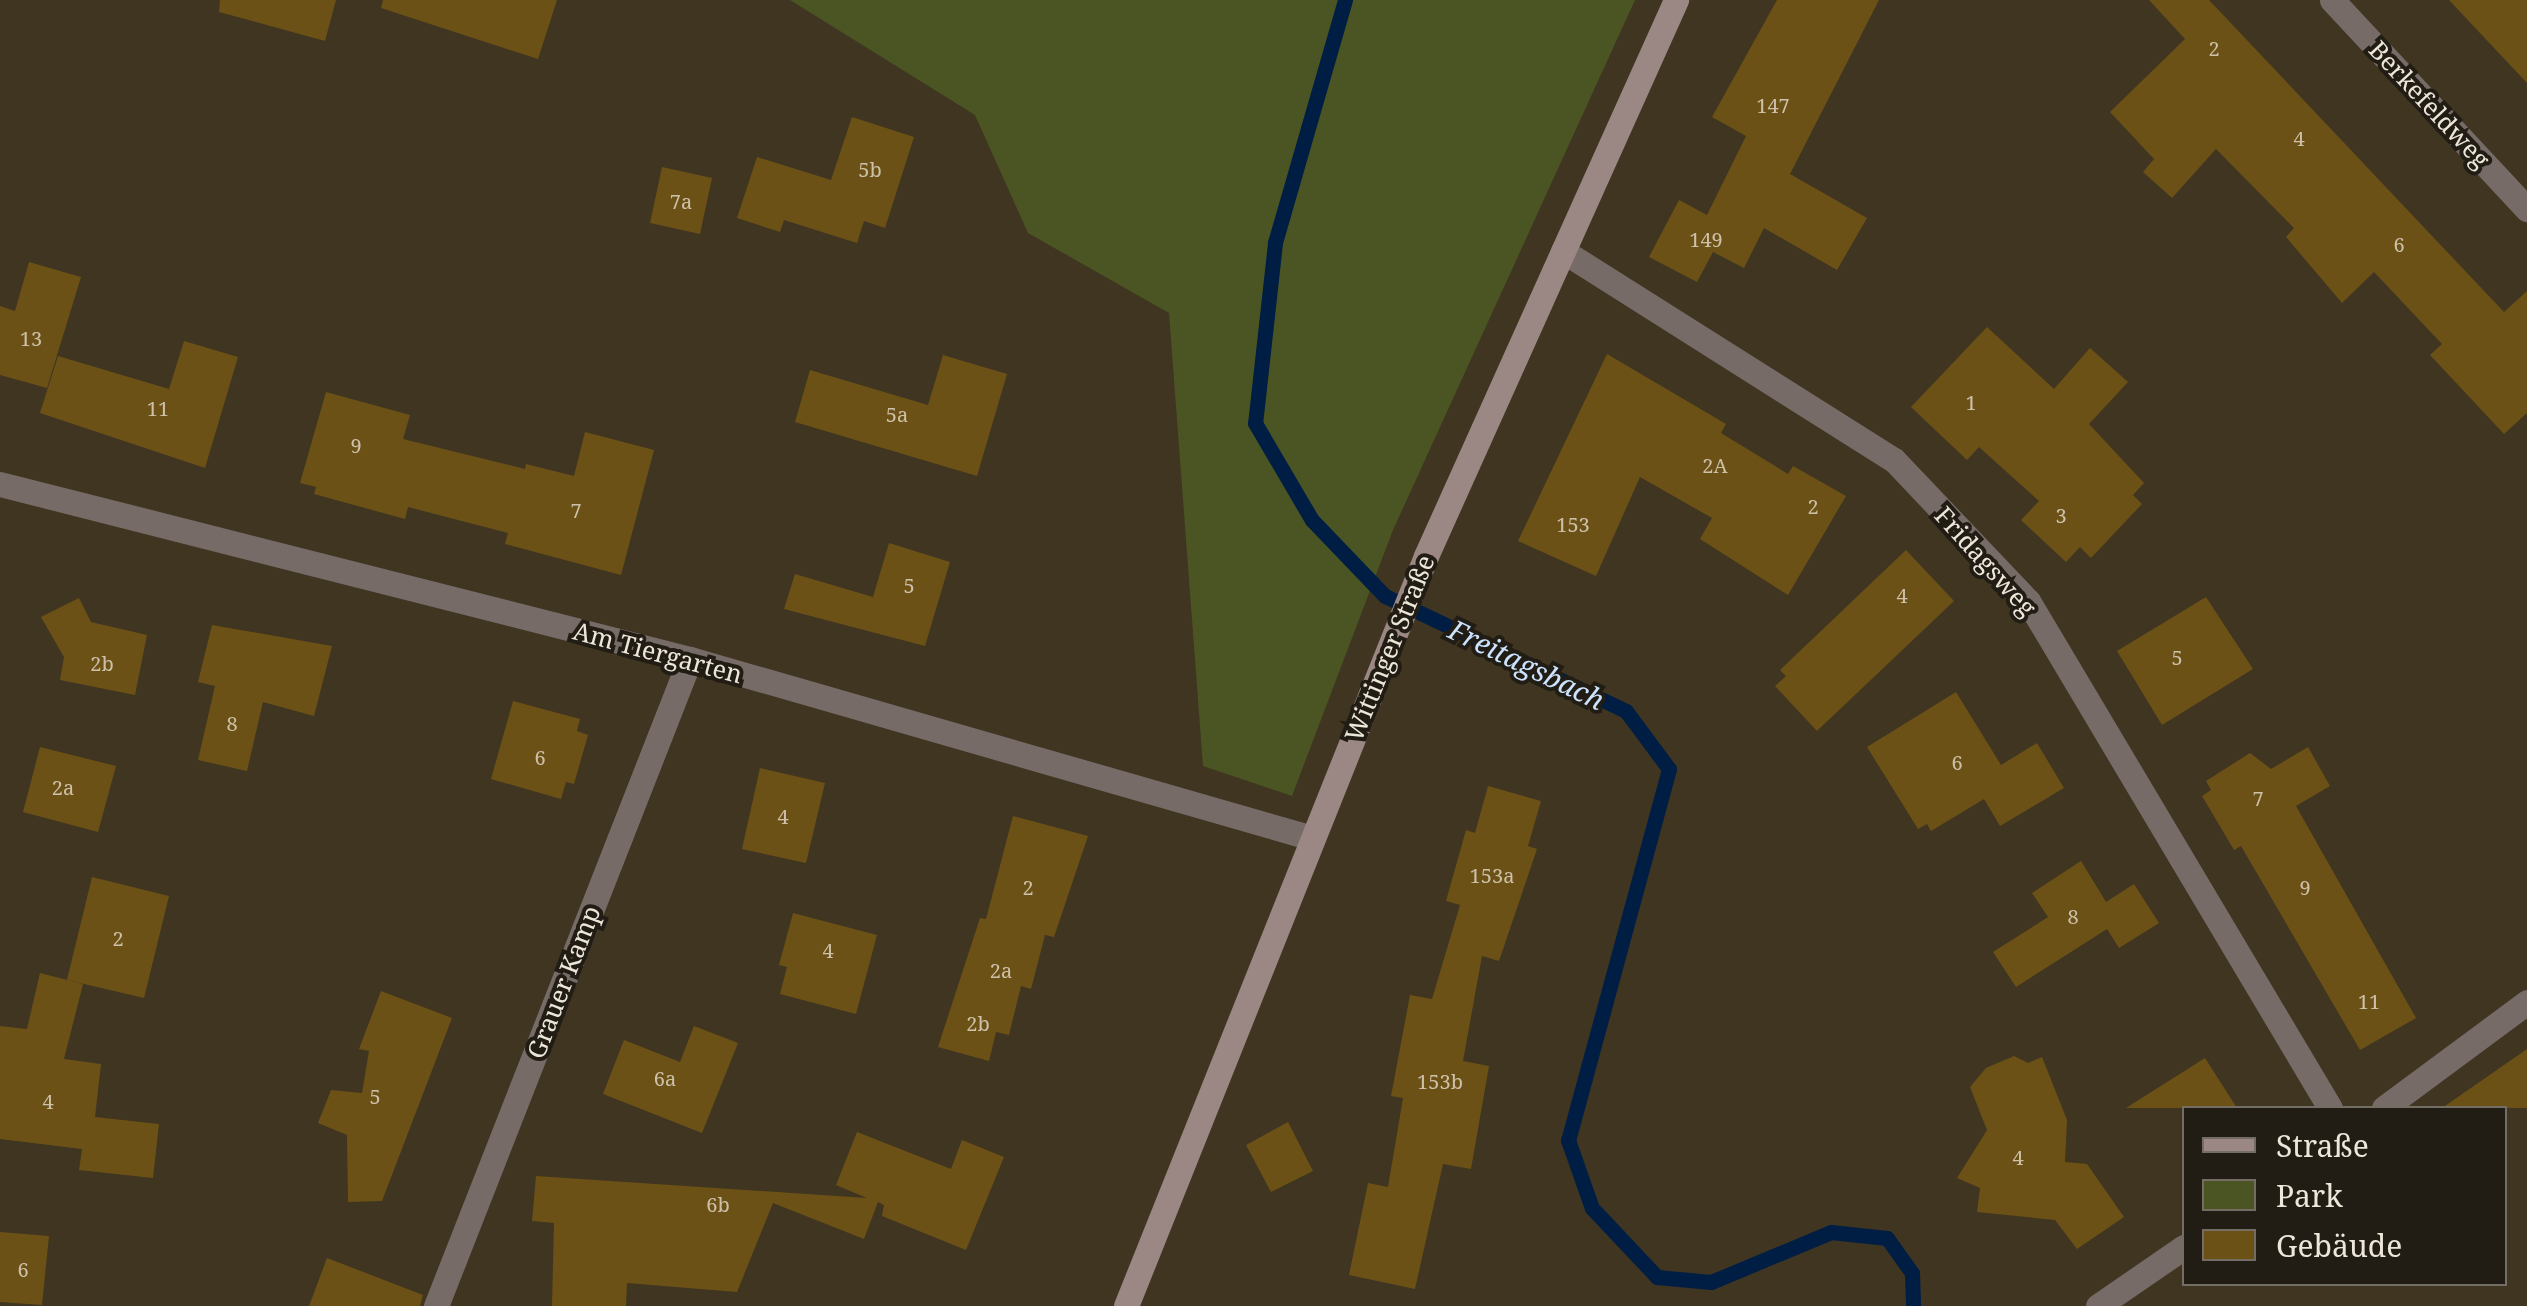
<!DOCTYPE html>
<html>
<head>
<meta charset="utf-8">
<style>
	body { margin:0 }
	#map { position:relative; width:2527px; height:1306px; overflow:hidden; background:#3f3521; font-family:"Noto Serif",serif }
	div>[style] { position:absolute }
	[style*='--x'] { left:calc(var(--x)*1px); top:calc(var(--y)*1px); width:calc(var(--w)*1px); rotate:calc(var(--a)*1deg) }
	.green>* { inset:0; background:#4b5523 }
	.stream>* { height:15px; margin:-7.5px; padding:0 7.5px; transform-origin:7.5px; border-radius:7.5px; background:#001e44 }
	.building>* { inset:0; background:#6c5117 }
	.street>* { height:25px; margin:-12.5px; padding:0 12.5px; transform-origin:12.5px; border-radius:12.5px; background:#776b68 }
	.secondary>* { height:25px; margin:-12.5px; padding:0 12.5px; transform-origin:12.5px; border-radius:12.5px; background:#9b8884 }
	span { translate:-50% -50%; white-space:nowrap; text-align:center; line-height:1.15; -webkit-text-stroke:8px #221d14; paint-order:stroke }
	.number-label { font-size:20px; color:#cdc1a9 }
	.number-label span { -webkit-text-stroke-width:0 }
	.street-label { font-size:25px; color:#ede6da }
	.water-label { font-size:28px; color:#cce3fe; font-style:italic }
	.legend { position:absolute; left:2182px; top:1106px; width:325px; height:180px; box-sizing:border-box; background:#221d14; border:2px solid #736d63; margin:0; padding:12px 18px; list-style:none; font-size:30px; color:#ede6da }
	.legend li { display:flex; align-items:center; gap:20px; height:50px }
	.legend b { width:50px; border:2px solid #736d63 }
</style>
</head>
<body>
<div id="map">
	<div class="green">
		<i style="clip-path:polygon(790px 0,1635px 0,1393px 530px,1292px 796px,1203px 766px,1169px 313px,1028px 233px,975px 115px)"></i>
	</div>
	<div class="stream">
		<i style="--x:1345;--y:0;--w:253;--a:106.1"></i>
		<i style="--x:1275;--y:243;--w:181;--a:96.3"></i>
		<i style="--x:1255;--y:423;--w:113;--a:59.6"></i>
		<i style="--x:1312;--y:520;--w:105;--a:46.2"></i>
		<i style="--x:1385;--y:596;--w:267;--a:25.5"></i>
		<i style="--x:1626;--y:711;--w:72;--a:53.4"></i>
		<i style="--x:1669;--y:769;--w:385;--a:105.2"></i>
		<i style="--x:1568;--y:1140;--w:72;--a:70.6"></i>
		<i style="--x:1592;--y:1208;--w:95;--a:46.7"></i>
		<i style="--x:1657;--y:1277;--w:54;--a:5.3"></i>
		<i style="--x:1711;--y:1282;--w:130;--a:-22.6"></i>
		<i style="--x:1831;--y:1232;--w:56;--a:6.1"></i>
		<i style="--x:1887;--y:1238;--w:43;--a:54.5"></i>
		<i style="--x:1912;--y:1273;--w:33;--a:88"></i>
	</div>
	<div class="building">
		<i style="clip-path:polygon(220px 0,336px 0,325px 41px,219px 12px)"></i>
		<i style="clip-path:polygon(383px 0,557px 0,538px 59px,381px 8px)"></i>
		<i style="clip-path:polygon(1777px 0,1879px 0,1790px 174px,1867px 218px,1837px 270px,1764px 228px,1744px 268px,1713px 252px,1697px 282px,1649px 257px,1679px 200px,1707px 215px,1746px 136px,1712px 117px)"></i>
		<i style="clip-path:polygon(2149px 0,2209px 0,2504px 312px,2527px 291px,2527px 413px,2504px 434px,2430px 355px,2442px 344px,2374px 272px,2342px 303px,2286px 237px,2294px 228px,2216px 149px,2172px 198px,2143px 172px,2154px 159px,2110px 112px,2185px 39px)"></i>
		<i style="clip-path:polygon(2449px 0,2527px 0,2527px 83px)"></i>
		<i style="clip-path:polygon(852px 117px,914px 137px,885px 228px,864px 221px,857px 243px,784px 220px,780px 232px,737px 218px,757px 157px,831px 180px)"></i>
		<i style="clip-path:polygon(662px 167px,712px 178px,700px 234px,650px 223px)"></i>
		<i style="clip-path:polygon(29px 262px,81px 277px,47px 388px,0 375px,0 306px,15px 311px)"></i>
		<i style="clip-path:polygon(1987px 327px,2054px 389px,2090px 348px,2128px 382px,2089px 424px,2144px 483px,2133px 495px,2142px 504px,2091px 558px,2080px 547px,2066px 562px,2021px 520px,2039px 501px,1979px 447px,1967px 460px,1911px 407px)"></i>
		<i style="clip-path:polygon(184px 341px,238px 357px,205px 468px,40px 413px,58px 356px,169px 389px)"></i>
		<i style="clip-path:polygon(1607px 354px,1726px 424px,1721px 433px,1788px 474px,1793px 466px,1846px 496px,1788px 595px,1700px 539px,1712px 518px,1640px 477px,1596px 576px,1518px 541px)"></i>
		<i style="clip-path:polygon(943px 355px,1007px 374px,977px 476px,795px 422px,810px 370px,928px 405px)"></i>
		<i style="clip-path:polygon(326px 392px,410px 415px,403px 439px,525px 469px,526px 464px,574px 476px,585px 432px,654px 450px,621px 575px,505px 544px,508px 533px,408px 507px,405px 519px,314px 494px,316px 487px,300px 483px)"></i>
		<i style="clip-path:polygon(889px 543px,950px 562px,925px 646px,784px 609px,795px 574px,873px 597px)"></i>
		<i style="clip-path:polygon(1906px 550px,1954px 601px,1817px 731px,1775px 686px,1786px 676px,1780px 670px)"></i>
		<i style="clip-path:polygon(2206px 597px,2253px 669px,2162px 725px,2117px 651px)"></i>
		<i style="clip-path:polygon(79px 598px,91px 622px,147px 635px,135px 695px,60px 680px,64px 657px,41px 617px)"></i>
		<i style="clip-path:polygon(212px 625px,332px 646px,314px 716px,263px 702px,247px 771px,198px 760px,215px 686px,198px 682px)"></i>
		<i style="clip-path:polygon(1956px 692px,2001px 765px,2037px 743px,2064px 788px,2000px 826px,1984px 799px,1931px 831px,1927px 824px,1918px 829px,1867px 747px)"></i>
		<i style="clip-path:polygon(513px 701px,580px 719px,577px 731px,588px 735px,574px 784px,566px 782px,561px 799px,491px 779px)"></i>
		<i style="clip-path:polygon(40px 747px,116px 766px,98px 832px,23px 812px)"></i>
		<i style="clip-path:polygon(2308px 747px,2330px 786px,2296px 806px,2416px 1018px,2360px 1050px,2241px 846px,2234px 850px,2202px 796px,2211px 790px,2206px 781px,2250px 753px,2271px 769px)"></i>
		<i style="clip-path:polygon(760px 768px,825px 783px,806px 863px,742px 849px)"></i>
		<i style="clip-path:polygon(1488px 786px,1541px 801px,1528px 846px,1537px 849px,1499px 961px,1482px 956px,1463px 1061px,1489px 1066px,1471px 1169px,1443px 1164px,1415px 1289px,1349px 1275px,1368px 1183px,1388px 1187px,1403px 1098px,1391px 1096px,1410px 995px,1432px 999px,1460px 905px,1446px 901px,1466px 830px,1475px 833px)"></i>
		<i style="clip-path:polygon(1013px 816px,1088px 836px,1054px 937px,1045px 935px,1031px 989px,1021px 986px,1009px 1035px,996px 1032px,989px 1061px,938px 1047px,980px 918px,986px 919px)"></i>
		<i style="clip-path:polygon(2081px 861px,2106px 902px,2134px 884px,2159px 923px,2119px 948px,2107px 929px,2016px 987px,1993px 952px,2048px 917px,2032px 893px)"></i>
		<i style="clip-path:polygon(92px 877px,169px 896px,144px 998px,67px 980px)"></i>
		<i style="clip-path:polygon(793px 913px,877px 935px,856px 1014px,780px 994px,787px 967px,779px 965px)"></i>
		<i style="clip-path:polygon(40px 973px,83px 984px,64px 1059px,101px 1064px,95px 1117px,159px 1124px,153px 1178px,79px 1170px,82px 1149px,0 1139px,0 1026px,27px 1029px)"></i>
		<i style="clip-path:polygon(381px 991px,452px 1018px,382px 1201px,348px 1202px,347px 1135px,318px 1123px,331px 1090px,362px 1093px,369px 1051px,359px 1049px)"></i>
		<i style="clip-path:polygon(694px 1026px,738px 1043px,702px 1133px,603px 1094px,624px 1040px,680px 1062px)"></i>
		<i style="clip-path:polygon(2527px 1049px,2527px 1108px,2442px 1108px)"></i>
		<i style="clip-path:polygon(2014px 1056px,2028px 1063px,2042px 1057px,2067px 1120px,2065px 1162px,2087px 1164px,2124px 1217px,2077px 1249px,2055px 1220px,1977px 1212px,1980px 1188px,1957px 1178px,1987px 1130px,1970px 1087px,1986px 1068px)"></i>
		<i style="clip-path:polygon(2205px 1058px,2237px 1108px,2126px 1108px)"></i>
		<i style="clip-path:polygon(1288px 1122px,1313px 1171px,1271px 1192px,1246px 1145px)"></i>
		<i style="clip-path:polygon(857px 1132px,951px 1169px,962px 1140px,1004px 1157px,966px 1250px,882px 1216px,884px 1205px,878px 1202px,864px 1239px,773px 1203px,737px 1292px,627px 1283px,626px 1306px,552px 1306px,554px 1223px,532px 1221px,536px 1176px,867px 1198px,836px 1185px)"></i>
		<i style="clip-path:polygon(0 1232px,49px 1236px,42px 1305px,0 1302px)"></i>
		<i style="clip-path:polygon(327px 1258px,423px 1295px,420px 1306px,309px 1306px)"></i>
	</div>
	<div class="street">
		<i style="--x:2332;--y:0;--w:286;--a:47"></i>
		<i style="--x:1563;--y:251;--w:391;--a:32.3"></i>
		<i style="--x:1894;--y:460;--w:195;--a:46.5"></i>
		<i style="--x:2028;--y:601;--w:590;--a:59.22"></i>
		<i style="--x:0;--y:484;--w:712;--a:14.23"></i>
		<i style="--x:690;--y:659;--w:647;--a:16.05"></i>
		<i style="--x:2384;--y:1108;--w:178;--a:-36.5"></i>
		<i style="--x:436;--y:1306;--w:695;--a:-68.57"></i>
		<i style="--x:2098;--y:1306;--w:104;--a:-34.5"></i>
	</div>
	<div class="secondary">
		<i style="--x:1126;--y:1306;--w:808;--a:-68.2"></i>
		<i style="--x:1426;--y:556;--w:610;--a:-65.79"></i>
	</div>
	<div class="number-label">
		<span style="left:2214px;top:48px">2</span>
		<span style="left:1773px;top:105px">147</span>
		<span style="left:2299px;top:138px">4</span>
		<span style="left:870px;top:169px">5b</span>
		<span style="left:681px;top:201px">7a</span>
		<span style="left:1706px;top:239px">149</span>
		<span style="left:2399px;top:244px">6</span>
		<span style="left:31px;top:338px">13</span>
		<span style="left:1971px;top:402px">1</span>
		<span style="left:158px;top:408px">11</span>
		<span style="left:897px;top:414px">5a</span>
		<span style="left:356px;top:445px">9</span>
		<span style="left:1715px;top:465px">2A</span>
		<span style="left:1813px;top:506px">2</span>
		<span style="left:576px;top:510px">7</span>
		<span style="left:2061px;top:515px">3</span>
		<span style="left:1573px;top:524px">153</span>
		<span style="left:909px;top:585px">5</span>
		<span style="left:1902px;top:595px">4</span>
		<span style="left:2177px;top:657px">5</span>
		<span style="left:102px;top:663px">2b</span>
		<span style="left:232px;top:723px">8</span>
		<span style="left:540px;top:757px">6</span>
		<span style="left:1957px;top:762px">6</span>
		<span style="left:63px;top:787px">2a</span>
		<span style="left:2258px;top:798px">7</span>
		<span style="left:783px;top:816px">4</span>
		<span style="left:1492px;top:875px">153a</span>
		<span style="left:1028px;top:887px">2</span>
		<span style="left:2305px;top:887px">9</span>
		<span style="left:2073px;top:916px">8</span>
		<span style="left:118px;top:938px">2</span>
		<span style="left:828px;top:950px">4</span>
		<span style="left:1001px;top:970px">2a</span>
		<span style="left:2369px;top:1001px">11</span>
		<span style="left:978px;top:1023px">2b</span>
		<span style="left:665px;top:1078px">6a</span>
		<span style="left:1440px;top:1081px">153b</span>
		<span style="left:375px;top:1096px">5</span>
		<span style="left:48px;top:1101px">4</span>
		<span style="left:2018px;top:1157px">4</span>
		<span style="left:718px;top:1204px">6b</span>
		<span style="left:23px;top:1269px">6</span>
	</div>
	<div class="street-label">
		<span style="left:2430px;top:104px;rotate:47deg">Berkefeldweg</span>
		<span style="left:1986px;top:561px;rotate:48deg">Fridagsweg</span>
		<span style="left:1389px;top:648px;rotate:-68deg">Wittinger Straße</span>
		<span style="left:658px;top:652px;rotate:15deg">Am Tiergarten</span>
		<span style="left:563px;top:982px;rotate:-69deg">Grauer Kamp</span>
	</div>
	<div class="water-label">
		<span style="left:1527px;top:664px;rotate:26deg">Freitagsbach</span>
	</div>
	<ul class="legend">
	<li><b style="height:12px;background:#9b8884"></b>Straße</li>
	<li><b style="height:28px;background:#4b5523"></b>Park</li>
	<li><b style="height:28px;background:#6c5117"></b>Gebäude</li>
	</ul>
</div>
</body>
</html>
